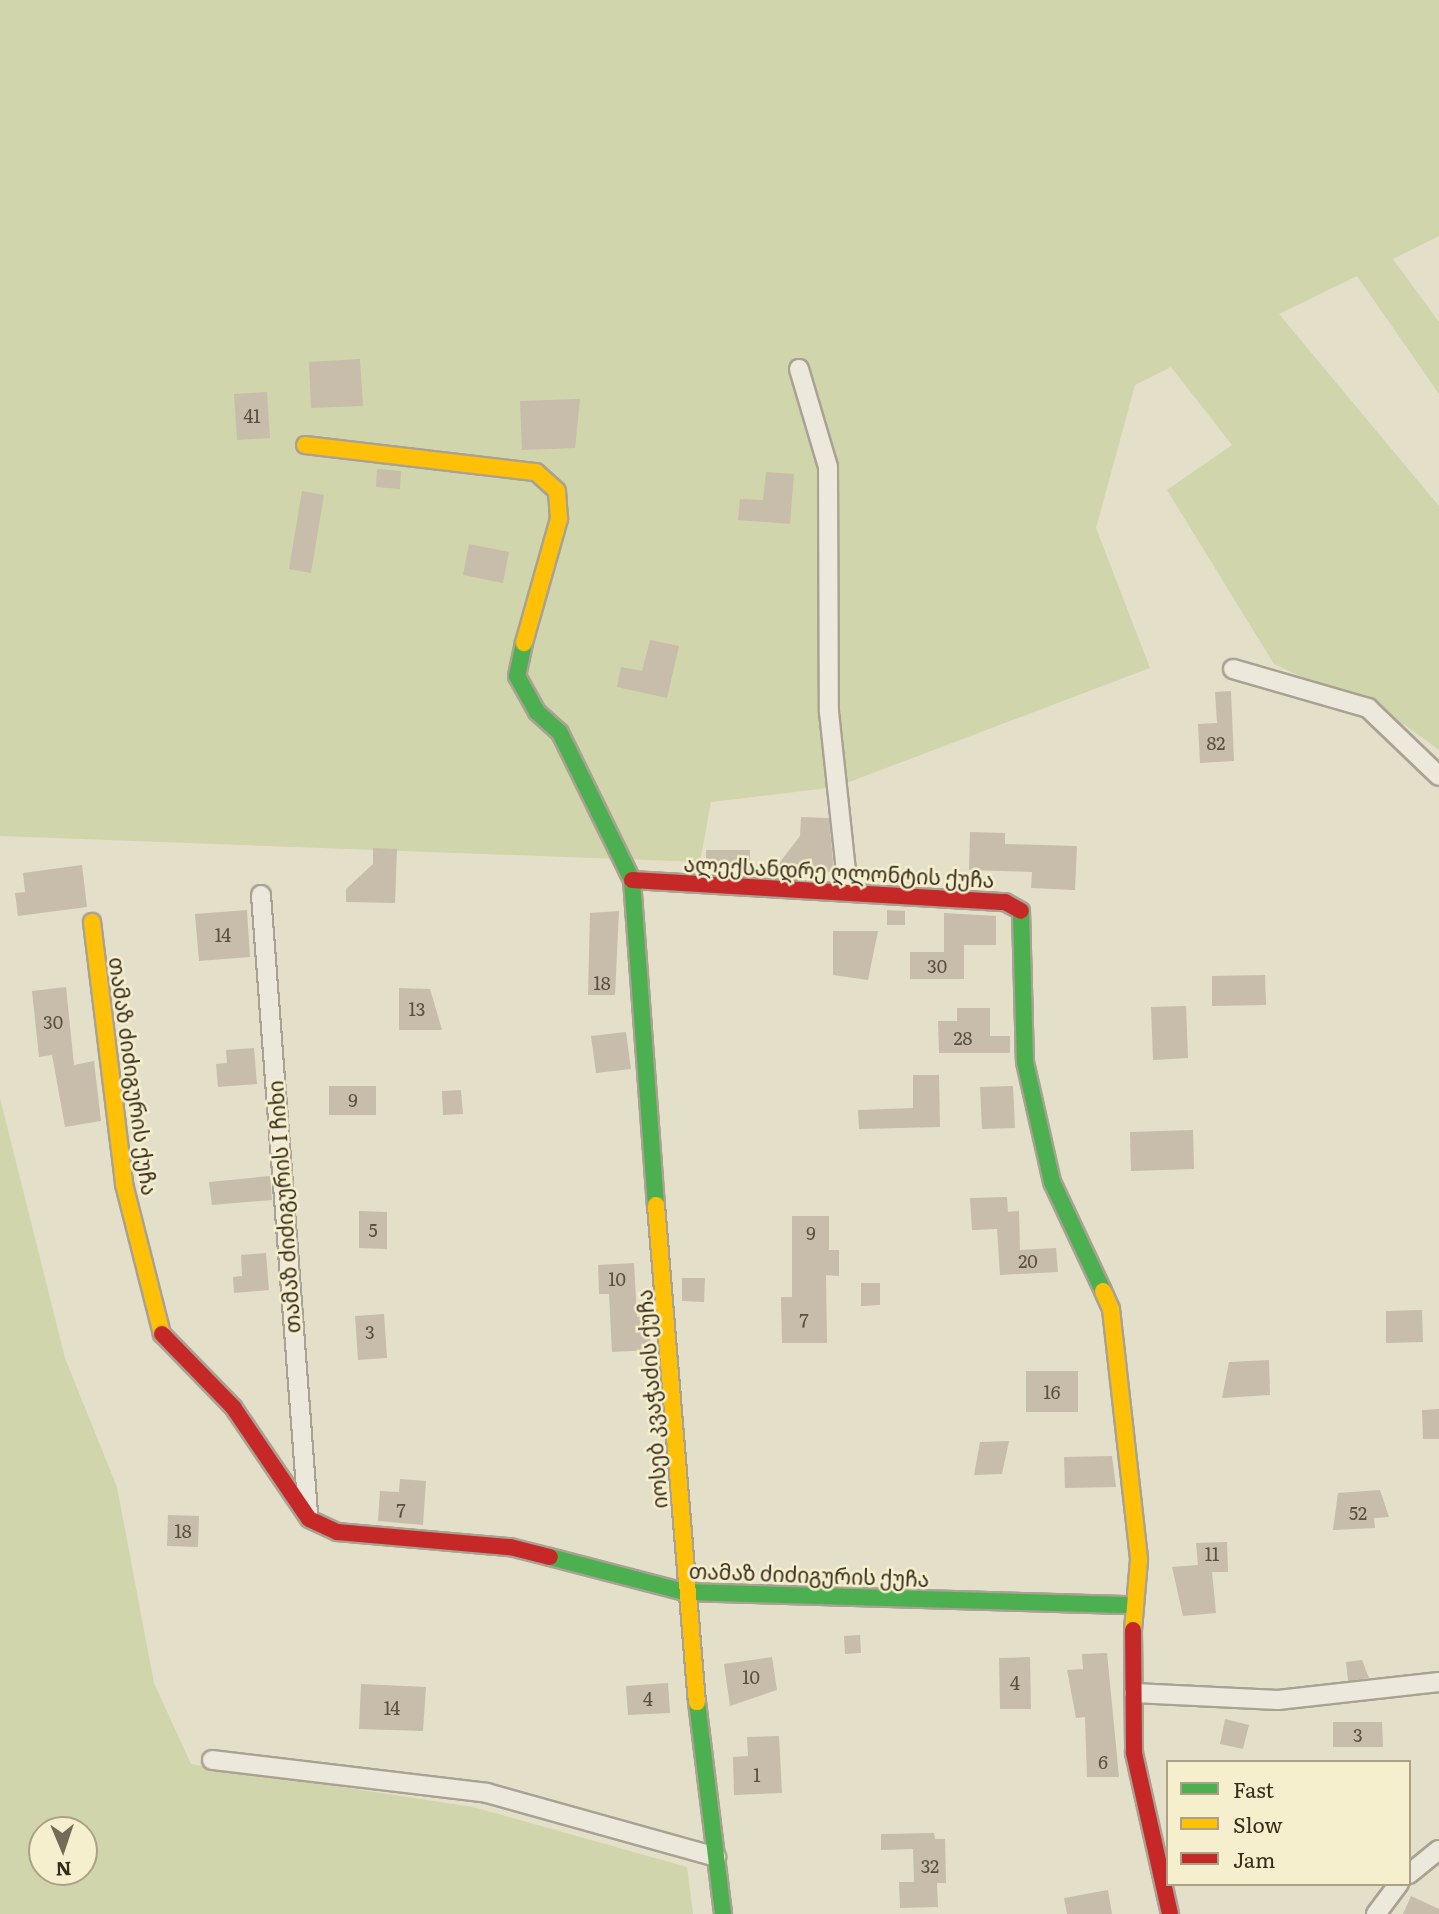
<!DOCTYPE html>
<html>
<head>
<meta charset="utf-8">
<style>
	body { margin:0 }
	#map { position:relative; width:1439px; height:1914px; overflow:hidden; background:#e4dfc9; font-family:Literata,"Noto Sans Georgian",serif }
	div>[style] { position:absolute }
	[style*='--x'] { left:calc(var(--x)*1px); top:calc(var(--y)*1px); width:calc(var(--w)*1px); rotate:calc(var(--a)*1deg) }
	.green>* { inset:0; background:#d0d5ab }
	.building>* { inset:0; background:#c7bdaa }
	.roads { filter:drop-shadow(2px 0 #a9a293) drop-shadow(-2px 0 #a9a293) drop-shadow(0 2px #a9a293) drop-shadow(0 -2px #a9a293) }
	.street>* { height:18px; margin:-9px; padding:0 9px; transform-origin:9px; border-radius:9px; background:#ece8db }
	.fast>* { height:16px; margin:-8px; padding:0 8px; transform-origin:8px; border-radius:8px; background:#4caf50 }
	.slow>* { height:16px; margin:-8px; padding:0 8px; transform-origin:8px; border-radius:8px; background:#ffc107 }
	.jam>* { height:16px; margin:-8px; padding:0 8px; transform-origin:8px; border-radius:8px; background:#c62828 }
	span { translate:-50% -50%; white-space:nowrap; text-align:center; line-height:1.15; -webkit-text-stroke:5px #f6efce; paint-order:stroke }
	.number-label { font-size:18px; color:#5b5040 }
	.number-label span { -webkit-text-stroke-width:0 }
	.street-label { font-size:21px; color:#372c1c }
	.legend { position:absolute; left:1166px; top:1760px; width:245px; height:126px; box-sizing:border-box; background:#f6efce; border:2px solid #aaa187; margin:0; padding:9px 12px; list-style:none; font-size:21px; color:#372c1c }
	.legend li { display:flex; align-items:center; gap:14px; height:35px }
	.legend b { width:35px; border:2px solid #aaa187 }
	.north { position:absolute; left:28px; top:1816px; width:70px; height:70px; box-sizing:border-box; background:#f6efce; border:2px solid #aaa187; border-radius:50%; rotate:178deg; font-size:19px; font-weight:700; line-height:28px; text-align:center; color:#372c1c }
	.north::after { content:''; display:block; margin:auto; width:24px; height:32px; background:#746b59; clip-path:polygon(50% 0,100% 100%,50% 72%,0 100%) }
</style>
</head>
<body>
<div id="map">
	<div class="green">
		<i style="clip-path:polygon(0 0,1439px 0,1439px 236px,1393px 259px,1439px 322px,1439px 394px,1357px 276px,1279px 314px,1439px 506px,1439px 750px,1405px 725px,1274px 664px,1167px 490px,1232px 445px,1171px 367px,1135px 385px,1096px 528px,1150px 668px,836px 787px,711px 802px,700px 862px,0 836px)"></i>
		<i style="clip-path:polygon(evenodd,0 1098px,65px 1358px,117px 1487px,154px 1683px,191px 1764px,473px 1807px,687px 1867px,693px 1914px,0 1914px,0 1098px,42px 1830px,84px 1830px,84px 1872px,42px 1872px,42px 1830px)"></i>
	</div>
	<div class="building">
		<i style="clip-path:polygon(360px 359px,363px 406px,311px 408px,309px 362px)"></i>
		<i style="clip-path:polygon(267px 392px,270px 438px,237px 440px,234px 394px)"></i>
		<i style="clip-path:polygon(580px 399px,575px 448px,522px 450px,520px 401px)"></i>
		<i style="clip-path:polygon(377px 469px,401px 471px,400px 489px,376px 487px)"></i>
		<i style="clip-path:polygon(766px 472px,794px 474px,790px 524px,738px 520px,740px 499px,763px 500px)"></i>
		<i style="clip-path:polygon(302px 491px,324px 495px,311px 573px,289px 569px)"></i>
		<i style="clip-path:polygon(469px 544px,509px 552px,503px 583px,463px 575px)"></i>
		<i style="clip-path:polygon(650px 640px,679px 646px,667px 698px,617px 687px,621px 667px,642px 671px)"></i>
		<i style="clip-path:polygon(1231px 691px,1234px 761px,1200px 763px,1198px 724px,1217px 723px,1215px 692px)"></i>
		<i style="clip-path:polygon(801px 817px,829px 818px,834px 872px,774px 870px,800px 836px)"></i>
		<i style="clip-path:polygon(970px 832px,1005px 833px,1005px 844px,1077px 846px,1075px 890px,1031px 888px,1032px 872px,969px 870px)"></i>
		<i style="clip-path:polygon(373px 848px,397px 849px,395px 903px,346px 902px,346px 889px,373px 864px)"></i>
		<i style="clip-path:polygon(706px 850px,750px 850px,750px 872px,706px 869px)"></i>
		<i style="clip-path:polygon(82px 865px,87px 907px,18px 916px,15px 893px,25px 892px,23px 873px)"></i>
		<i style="clip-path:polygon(247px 910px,250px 957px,199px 961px,195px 914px)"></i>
		<i style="clip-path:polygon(887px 910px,905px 911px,905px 925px,887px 925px)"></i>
		<i style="clip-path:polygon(619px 911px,615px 995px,588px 995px,590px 913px)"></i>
		<i style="clip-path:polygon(944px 913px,996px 916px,996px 945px,964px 945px,964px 979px,910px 979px,910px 952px,944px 952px)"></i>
		<i style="clip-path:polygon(833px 931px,878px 931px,868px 980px,833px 975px)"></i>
		<i style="clip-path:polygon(1265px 975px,1266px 1005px,1212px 1006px,1212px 976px)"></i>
		<i style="clip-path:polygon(66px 987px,74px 1065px,94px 1061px,101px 1121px,65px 1127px,52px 1055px,39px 1057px,32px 991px)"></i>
		<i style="clip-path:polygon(399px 988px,430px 989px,442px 1030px,399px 1030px)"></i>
		<i style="clip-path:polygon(1186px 1006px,1188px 1058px,1153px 1060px,1151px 1007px)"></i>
		<i style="clip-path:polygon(957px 1008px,990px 1008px,990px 1036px,1010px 1036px,1010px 1053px,939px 1053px,938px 1021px,957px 1021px)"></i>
		<i style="clip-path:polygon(626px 1032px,631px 1069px,596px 1073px,591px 1036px)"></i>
		<i style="clip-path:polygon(254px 1048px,257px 1084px,218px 1087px,216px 1064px,227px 1063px,226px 1050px)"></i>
		<i style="clip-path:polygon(913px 1075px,939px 1075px,940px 1127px,859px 1129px,858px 1110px,913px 1108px)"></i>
		<i style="clip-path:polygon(329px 1086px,376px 1086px,376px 1115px,329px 1115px)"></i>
		<i style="clip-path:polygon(1013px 1086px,1015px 1128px,982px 1129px,980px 1087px)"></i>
		<i style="clip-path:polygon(461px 1090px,463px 1114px,443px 1115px,442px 1091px)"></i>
		<i style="clip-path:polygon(1193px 1130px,1194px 1169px,1131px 1171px,1130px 1132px)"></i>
		<i style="clip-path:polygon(270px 1176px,272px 1200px,212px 1205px,209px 1182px)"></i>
		<i style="clip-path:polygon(1007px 1197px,1008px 1212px,1019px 1211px,1020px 1250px,1056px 1248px,1058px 1272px,1000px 1275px,997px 1229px,972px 1230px,970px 1198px)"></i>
		<i style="clip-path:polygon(359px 1211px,387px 1212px,387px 1249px,359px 1248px)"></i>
		<i style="clip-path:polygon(792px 1216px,829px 1216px,829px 1250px,839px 1250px,839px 1276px,826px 1275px,827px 1343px,782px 1343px,781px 1297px,792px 1297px)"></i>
		<i style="clip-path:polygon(266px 1253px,269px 1290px,234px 1293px,233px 1277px,242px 1276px,241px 1255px)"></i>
		<i style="clip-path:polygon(634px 1263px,637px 1317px,649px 1316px,651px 1350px,612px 1352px,609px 1294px,599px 1294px,598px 1265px)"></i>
		<i style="clip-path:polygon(682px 1278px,705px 1278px,704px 1302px,682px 1301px)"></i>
		<i style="clip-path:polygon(861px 1283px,880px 1283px,880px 1305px,861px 1306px)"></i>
		<i style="clip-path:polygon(1422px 1310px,1423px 1342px,1386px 1343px,1386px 1311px)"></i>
		<i style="clip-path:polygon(384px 1314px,387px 1358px,358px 1360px,355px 1316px)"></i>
		<i style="clip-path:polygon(1269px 1360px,1270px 1395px,1222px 1398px,1229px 1362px)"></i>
		<i style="clip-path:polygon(1026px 1371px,1078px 1371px,1078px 1412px,1026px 1412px)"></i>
		<i style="clip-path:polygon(1439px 1409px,1439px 1439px,1423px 1439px,1422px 1410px)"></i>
		<i style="clip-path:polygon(1009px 1441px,1002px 1474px,974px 1475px,980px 1442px)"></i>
		<i style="clip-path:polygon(1112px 1456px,1116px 1487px,1065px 1488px,1064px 1457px)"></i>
		<i style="clip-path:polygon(400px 1479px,426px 1481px,423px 1525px,378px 1521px,380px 1491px,399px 1492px)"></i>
		<i style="clip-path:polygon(1380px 1490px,1389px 1517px,1374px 1518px,1375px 1528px,1333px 1530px,1338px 1493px)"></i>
		<i style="clip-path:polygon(168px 1515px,199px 1516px,198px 1547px,167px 1546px)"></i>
		<i style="clip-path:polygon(1227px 1542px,1228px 1572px,1212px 1572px,1216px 1613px,1183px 1616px,1172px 1567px,1198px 1565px,1196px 1543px)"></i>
		<i style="clip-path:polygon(860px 1635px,861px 1653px,845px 1654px,844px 1636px)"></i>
		<i style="clip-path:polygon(1107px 1653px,1119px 1777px,1087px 1777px,1085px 1717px,1076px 1718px,1067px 1670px,1083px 1669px,1082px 1654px)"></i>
		<i style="clip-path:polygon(772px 1657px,777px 1690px,730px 1706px,724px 1664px)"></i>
		<i style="clip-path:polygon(1030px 1657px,1031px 1709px,1000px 1709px,999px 1658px)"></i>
		<i style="clip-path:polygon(1362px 1660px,1369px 1678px,1348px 1681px,1346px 1662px)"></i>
		<i style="clip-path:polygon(668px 1683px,670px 1713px,628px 1715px,626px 1686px)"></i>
		<i style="clip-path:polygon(361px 1684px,426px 1687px,423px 1731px,359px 1729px)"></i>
		<i style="clip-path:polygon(1225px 1719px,1249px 1725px,1243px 1749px,1220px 1744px)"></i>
		<i style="clip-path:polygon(1333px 1722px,1382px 1722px,1383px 1747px,1333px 1747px)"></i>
		<i style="clip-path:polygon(779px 1736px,782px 1793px,734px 1795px,733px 1757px,748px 1756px,747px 1737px)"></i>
		<i style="clip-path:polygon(934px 1833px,935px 1839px,945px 1839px,946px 1883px,937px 1883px,938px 1907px,900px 1908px,899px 1882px,914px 1882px,913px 1849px,881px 1850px,881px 1834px)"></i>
		<i style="clip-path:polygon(1108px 1890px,1112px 1914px,1067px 1914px,1064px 1898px)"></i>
		<i style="clip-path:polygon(1411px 1896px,1439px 1909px,1439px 1914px,1403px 1914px)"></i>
	</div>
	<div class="roads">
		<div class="street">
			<i style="--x:799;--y:369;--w:102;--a:73.5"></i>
			<i style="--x:828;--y:467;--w:245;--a:89.8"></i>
			<i style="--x:829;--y:712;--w:179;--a:83.9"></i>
			<i style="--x:1233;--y:669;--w:141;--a:16.1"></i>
			<i style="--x:1368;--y:708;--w:98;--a:43.8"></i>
			<i style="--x:261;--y:895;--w:622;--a:85.66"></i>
			<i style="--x:1134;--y:1693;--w:144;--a:2.8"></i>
			<i style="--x:1278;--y:1700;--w:162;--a:-6.4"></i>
			<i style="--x:212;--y:1760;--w:277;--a:6.8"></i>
			<i style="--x:487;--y:1793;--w:238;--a:15.6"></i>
			<i style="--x:1409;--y:1874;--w:38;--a:-39"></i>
			<i style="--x:1376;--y:1914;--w:38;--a:-53"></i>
		</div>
		<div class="fast">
			<i style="--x:524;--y:643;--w:34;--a:102"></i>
			<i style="--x:517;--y:676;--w:41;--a:60.9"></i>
			<i style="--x:537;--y:712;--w:31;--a:42"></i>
			<i style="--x:560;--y:733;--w:164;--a:63.9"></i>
			<i style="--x:632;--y:880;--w:326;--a:85.8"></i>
			<i style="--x:1021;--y:911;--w:151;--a:88.5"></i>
			<i style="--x:1025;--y:1062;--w:123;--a:77.3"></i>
			<i style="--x:1052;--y:1182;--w:120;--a:64.9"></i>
			<i style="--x:550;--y:1557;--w:138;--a:14.6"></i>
			<i style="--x:684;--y:1592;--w:449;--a:1.7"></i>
			<i style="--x:697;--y:1702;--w:214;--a:83"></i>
		</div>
		<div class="slow">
			<i style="--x:305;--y:445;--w:233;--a:6.7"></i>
			<i style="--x:536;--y:472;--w:28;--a:42"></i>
			<i style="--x:557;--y:491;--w:28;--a:86"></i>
			<i style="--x:559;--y:519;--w:129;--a:105.8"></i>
			<i style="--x:92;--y:922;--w:264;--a:83"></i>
			<i style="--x:124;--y:1184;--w:155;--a:75.8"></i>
			<i style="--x:656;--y:1205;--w:499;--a:85.3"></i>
			<i style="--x:1103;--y:1291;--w:20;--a:66"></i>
			<i style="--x:1111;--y:1309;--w:253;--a:83.6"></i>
			<i style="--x:1139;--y:1560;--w:70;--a:94.9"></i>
		</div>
		<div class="jam">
			<i style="--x:632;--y:880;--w:374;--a:3.4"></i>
			<i style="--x:1005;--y:902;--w:18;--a:29"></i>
			<i style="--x:162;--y:1334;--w:102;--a:45.8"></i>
			<i style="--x:233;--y:1407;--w:135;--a:55.8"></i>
			<i style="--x:309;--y:1519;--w:31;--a:25"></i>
			<i style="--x:337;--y:1532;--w:174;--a:5"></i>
			<i style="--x:510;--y:1547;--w:41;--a:14"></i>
			<i style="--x:1133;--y:1630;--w:123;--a:89.5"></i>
			<i style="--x:1134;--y:1753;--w:165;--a:77.4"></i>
		</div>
	</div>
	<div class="number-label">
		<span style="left:252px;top:416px">41</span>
		<span style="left:1216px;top:743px">82</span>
		<span style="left:223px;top:935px">14</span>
		<span style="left:937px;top:966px">30</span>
		<span style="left:602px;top:983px">18</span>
		<span style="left:417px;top:1009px">13</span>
		<span style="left:53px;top:1022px">30</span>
		<span style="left:963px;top:1038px">28</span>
		<span style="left:353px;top:1100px">9</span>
		<span style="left:373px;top:1230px">5</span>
		<span style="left:811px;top:1233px">9</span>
		<span style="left:1028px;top:1261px">20</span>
		<span style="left:617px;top:1279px">10</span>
		<span style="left:804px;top:1320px">7</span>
		<span style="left:370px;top:1332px">3</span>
		<span style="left:1052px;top:1392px">16</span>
		<span style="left:401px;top:1510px">7</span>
		<span style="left:1358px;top:1513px">52</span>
		<span style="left:183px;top:1531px">18</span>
		<span style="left:1212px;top:1554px">11</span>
		<span style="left:751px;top:1677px">10</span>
		<span style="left:1015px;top:1683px">4</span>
		<span style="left:648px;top:1699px">4</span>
		<span style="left:392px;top:1708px">14</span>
		<span style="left:1358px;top:1735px">3</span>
		<span style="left:1103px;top:1762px">6</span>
		<span style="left:757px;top:1775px">1</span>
		<span style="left:930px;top:1866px">32</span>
	</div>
	<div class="street-label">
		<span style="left:839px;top:871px;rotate:3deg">ალექსანდრე ღლონტის ქუჩა</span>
		<span style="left:134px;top:1076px;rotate:82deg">თამაზ ძიძიგურის ქუჩა</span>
		<span style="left:283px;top:1207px;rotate:-94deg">თამაზ ძიძიგურის I ჩიხი</span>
		<span style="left:651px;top:1399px;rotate:-94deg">იოსებ კვაჭაძის ქუჩა</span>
		<span style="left:809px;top:1574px;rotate:2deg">თამაზ ძიძიგურის ქუჩა</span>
	</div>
	<ul class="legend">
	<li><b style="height:9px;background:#4caf50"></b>Fast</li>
	<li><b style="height:9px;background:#ffc107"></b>Slow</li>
	<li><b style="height:9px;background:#c62828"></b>Jam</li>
	</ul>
	<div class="north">N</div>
</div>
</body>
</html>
